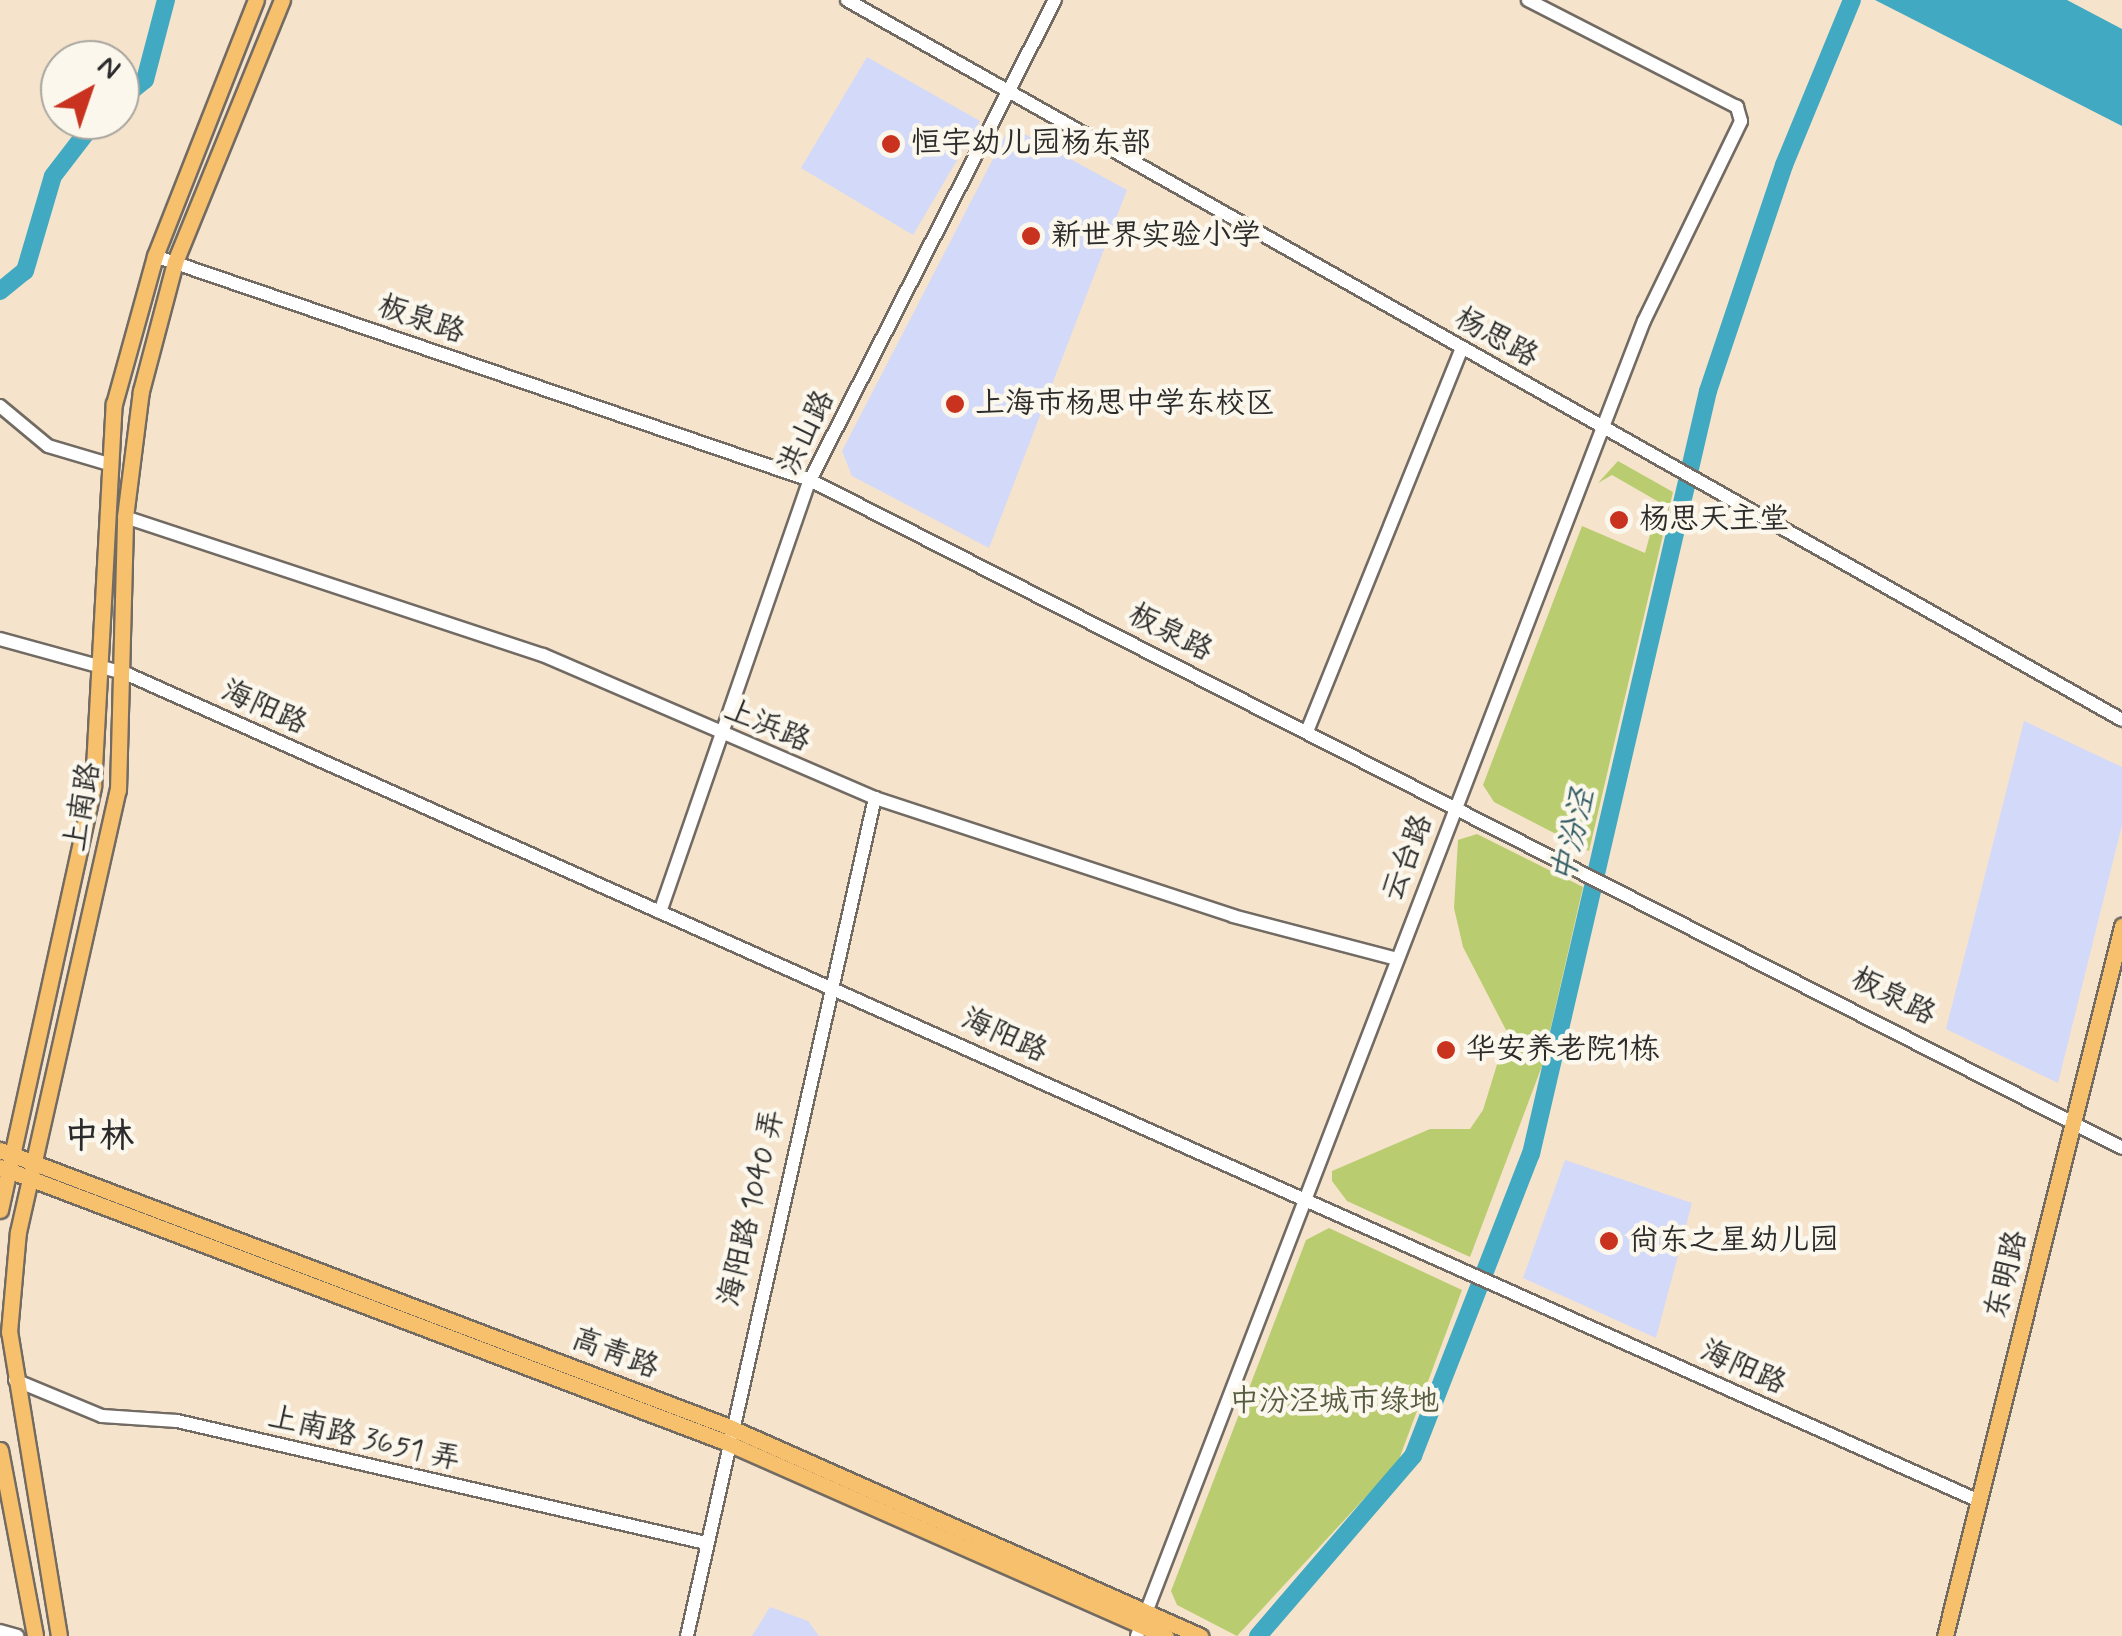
<!DOCTYPE html>
<html>
<head>
<meta charset="utf-8">
<style>
	body { margin:0 }
	#map { position:relative; width:2122px; height:1636px; overflow:hidden; background:#f6e3cc; font-family:Mynerve,"LXGW WenKai TC",sans-serif }
	div>[style] { position:absolute }
	[style*='--x'] { left:calc(var(--x)*1px); top:calc(var(--y)*1px); width:calc(var(--w)*1px); rotate:calc(var(--a)*1deg) }
	.built>* { inset:0; background:#d3d9f9 }
	.green>* { inset:0; background:#b9cd70 }
	.water>* { inset:0; background:#41a9c1 }
	.river>* { height:18px; margin:-9px; padding:0 9px; transform-origin:9px; border-radius:9px; background:#41a9c1 }
	.roads { filter:drop-shadow(2px 0 #726b63) drop-shadow(-2px 0 #726b63) drop-shadow(0 2px #726b63) drop-shadow(0 -2px #726b63) }
	.minor>* { height:12px; margin:-6px; padding:0 6px; transform-origin:6px; border-radius:6px; background:#fff }
	.major>* { height:15px; margin:-7.5px; padding:0 7.5px; transform-origin:7.5px; border-radius:7.5px; background:#f7c06c }
	.dots>* { width:28px; height:28px; translate:-50% -50%; box-sizing:border-box; border:5px solid #fbf7ec; border-radius:50% }
	span { translate:-50% -50%; white-space:nowrap; text-align:center; line-height:1.15; -webkit-text-stroke:9px #fbf7ec; paint-order:stroke }
	.poi-label { font-size:30px; color:#2b2b2b }
	.left { translate:0 -50%; text-align:left }
	.street-label { font-size:30px; color:#2b2b2b }
	.park-label { font-size:30px; color:#565c40 }
	.water-label { font-size:32px; color:#345d67; font-style:italic }
	.quarter-label { font-size:35px; color:#2b2b2b; font-weight:700 }
	.north { position:absolute; left:40px; top:40px; width:100px; height:100px; box-sizing:border-box; background:#fbf7ec; border:2px solid #a8a59f; border-radius:50%; rotate:40deg; font-size:28px; font-weight:700; line-height:40px; text-align:center; color:#2b2b2b }
	.north::after { content:''; display:block; margin:auto; width:35px; height:45px; background:#c8321e; clip-path:polygon(50% 0,100% 100%,50% 72%,0 100%) }
</style>
</head>
<body>
<div id="map">
	<div class="built">
		<i style="clip-path:polygon(867px 57px,980px 121px,913px 235px,801px 168px)"></i>
		<i style="clip-path:polygon(1010px 126px,1127px 190px,989px 548px,852px 476px,842px 451px)"></i>
		<i style="clip-path:polygon(2024px 721px,2122px 767px,2122px 825px,2058px 1083px,1946px 1029px)"></i>
		<i style="clip-path:polygon(1565px 1160px,1692px 1203px,1656px 1338px,1523px 1278px)"></i>
		<i style="clip-path:polygon(770px 1607px,808px 1621px,819px 1636px,752px 1636px)"></i>
	</div>
	<div class="green">
		<i style="clip-path:polygon(1618px 461px,1673px 492px,1589px 851px,1494px 802px,1483px 785px,1582px 526px,1645px 553px,1659px 502px,1612px 475px,1598px 483px)"></i>
		<i style="clip-path:polygon(1477px 834px,1583px 887px,1542px 1066px,1470px 1257px,1347px 1201px,1332px 1181px,1332px 1171px,1430px 1129px,1470px 1129px,1483px 1110px,1507px 1032px,1463px 947px,1454px 908px,1458px 840px)"></i>
		<i style="clip-path:polygon(1329px 1228px,1462px 1290px,1398px 1462px,1237px 1636px,1177px 1605px,1171px 1591px,1306px 1240px)"></i>
	</div>
	<div class="water">
		<i style="clip-path:polygon(1875px 0,2067px 0,2122px 29px,2122px 126px)"></i>
	</div>
	<div class="river">
		<i style="--x:120;--y:100;--w:32;--a:-39"></i>
		<i style="--x:145;--y:80;--w:83;--a:-75.3"></i>
		<i style="--x:0;--y:291;--w:32;--a:-39"></i>
		<i style="--x:25;--y:271;--w:99;--a:-73.6"></i>
		<i style="--x:53;--y:176;--w:71;--a:-52.5"></i>
		<i style="--x:1258;--y:1636;--w:238;--a:-49.3"></i>
		<i style="--x:1413;--y:1456;--w:324;--a:-68.7"></i>
		<i style="--x:1531;--y:1154;--w:783;--a:-76.94"></i>
		<i style="--x:1708;--y:391;--w:238;--a:-71.4"></i>
		<i style="--x:1784;--y:165;--w:178;--a:-67.6"></i>
	</div>
	<div class="roads">
		<div class="minor">
			<i style="--x:847;--y:0;--w:1464;--a:29.45"></i>
			<i style="--x:155;--y:256;--w:692;--a:18.88"></i>
			<i style="--x:810;--y:480;--w:1472;--a:26.98"></i>
			<i style="--x:0;--y:406;--w:62;--a:39.8"></i>
			<i style="--x:48;--y:446;--w:59;--a:16.6"></i>
			<i style="--x:125;--y:517;--w:440;--a:18.3"></i>
			<i style="--x:543;--y:655;--w:361;--a:23.3"></i>
			<i style="--x:875;--y:798;--w:377;--a:18.2"></i>
			<i style="--x:1233;--y:916;--w:170;--a:14.7"></i>
			<i style="--x:0;--y:639;--w:132;--a:15.4"></i>
			<i style="--x:127;--y:674;--w:2028;--a:24.06"></i>
			<i style="--x:1308;--y:729;--w:411;--a:-68"></i>
			<i style="--x:660;--y:912;--w:457;--a:-70.9"></i>
			<i style="--x:810;--y:480;--w:539;--a:-62.96"></i>
			<i style="--x:15;--y:1380;--w:94;--a:22.5"></i>
			<i style="--x:102;--y:1416;--w:75;--a:3.8"></i>
			<i style="--x:177;--y:1421;--w:543;--a:12.99"></i>
			<i style="--x:0;--y:1631;--w:18;--a:16"></i>
			<i style="--x:687;--y:1636;--w:859;--a:-77.36"></i>
			<i style="--x:1137;--y:1636;--w:1409;--a:-68.92"></i>
			<i style="--x:1644;--y:321;--w:222;--a:-64.1"></i>
			<i style="--x:1741;--y:121;--w:15;--a:-106"></i>
			<i style="--x:1737;--y:107;--w:235;--a:-152.9"></i>
		</div>
		<div class="major">
			<i style="--x:0;--y:1150;--w:778;--a:20.79"></i>
			<i style="--x:727;--y:1426;--w:518;--a:23.94"></i>
			<i style="--x:0;--y:1167;--w:773;--a:20.76"></i>
			<i style="--x:723;--y:1441;--w:484;--a:23.8"></i>
			<i style="--x:0;--y:1210;--w:434;--a:-77.6"></i>
			<i style="--x:93;--y:786;--w:383;--a:-86.9"></i>
			<i style="--x:114;--y:404;--w:154;--a:-74.5"></i>
			<i style="--x:155;--y:256;--w:275;--a:-68.5"></i>
			<i style="--x:0;--y:1450;--w:189;--a:79.3"></i>
			<i style="--x:59;--y:1636;--w:308;--a:-99.3"></i>
			<i style="--x:9;--y:1332;--w:100;--a:-84.9"></i>
			<i style="--x:18;--y:1232;--w:453;--a:-77.3"></i>
			<i style="--x:118;--y:790;--w:273;--a:-88.5"></i>
			<i style="--x:125;--y:517;--w:127;--a:-82.8"></i>
			<i style="--x:141;--y:391;--w:133;--a:-75.2"></i>
			<i style="--x:175;--y:262;--w:283;--a:-67.8"></i>
			<i style="--x:1945;--y:1636;--w:732;--a:-76"></i>
		</div>
	</div>
	<div class="dots">
		<i style="left:891px;top:144px;background:#c8321e"></i>
		<i style="left:1031px;top:236px;background:#c8321e"></i>
		<i style="left:955px;top:404px;background:#c8321e"></i>
		<i style="left:1619px;top:520px;background:#c8321e"></i>
		<i style="left:1446px;top:1050px;background:#c8321e"></i>
		<i style="left:1609px;top:1241px;background:#c8321e"></i>
	</div>
	<div class="poi-label">
		<span class="left" style="left:911px;top:144px">恒宇幼儿园杨东部</span>
		<span class="left" style="left:1051px;top:236px">新世界实验小学</span>
		<span class="left" style="left:975px;top:404px">上海市杨思中学东校区</span>
		<span class="left" style="left:1639px;top:520px">杨思天主堂</span>
		<span class="left" style="left:1466px;top:1050px">华安养老院1栋</span>
		<span class="left" style="left:1629px;top:1241px">尚东之星幼儿园</span>
	</div>
	<div class="street-label">
		<span style="left:421px;top:320px;rotate:19deg">板泉路</span>
		<span style="left:1496px;top:338px;rotate:29deg">杨思路</span>
		<span style="left:807px;top:433px;rotate:-64deg">洪山路</span>
		<span style="left:1170px;top:633px;rotate:27deg">板泉路</span>
		<span style="left:264px;top:708px;rotate:24deg">海阳路</span>
		<span style="left:767px;top:726px;rotate:23deg">上浜路</span>
		<span style="left:83px;top:807px;rotate:-80deg">上南路</span>
		<span style="left:1408px;top:858px;rotate:-69deg">云台路</span>
		<span style="left:1893px;top:997px;rotate:27deg">板泉路</span>
		<span style="left:1004px;top:1036px;rotate:24deg">海阳路</span>
		<span style="left:752px;top:1208px;rotate:-77deg">海阳路 1040 弄</span>
		<span style="left:2007px;top:1275px;rotate:-76deg">东明路</span>
		<span style="left:615px;top:1354px;rotate:21deg">高青路</span>
		<span style="left:1743px;top:1368px;rotate:24deg">海阳路</span>
		<span style="left:364px;top:1439px;rotate:13deg">上南路 3651 弄</span>
	</div>
	<div class="park-label">
		<span style="left:1334px;top:1402px">中汾泾城市绿地</span>
	</div>
	<div class="water-label">
		<span style="left:1574px;top:836px;rotate:-77deg">中汾泾</span>
	</div>
	<div class="quarter-label">
		<span style="left:99px;top:1137px">中林</span>
	</div>
	<div class="north">N</div>
</div>
</body>
</html>
